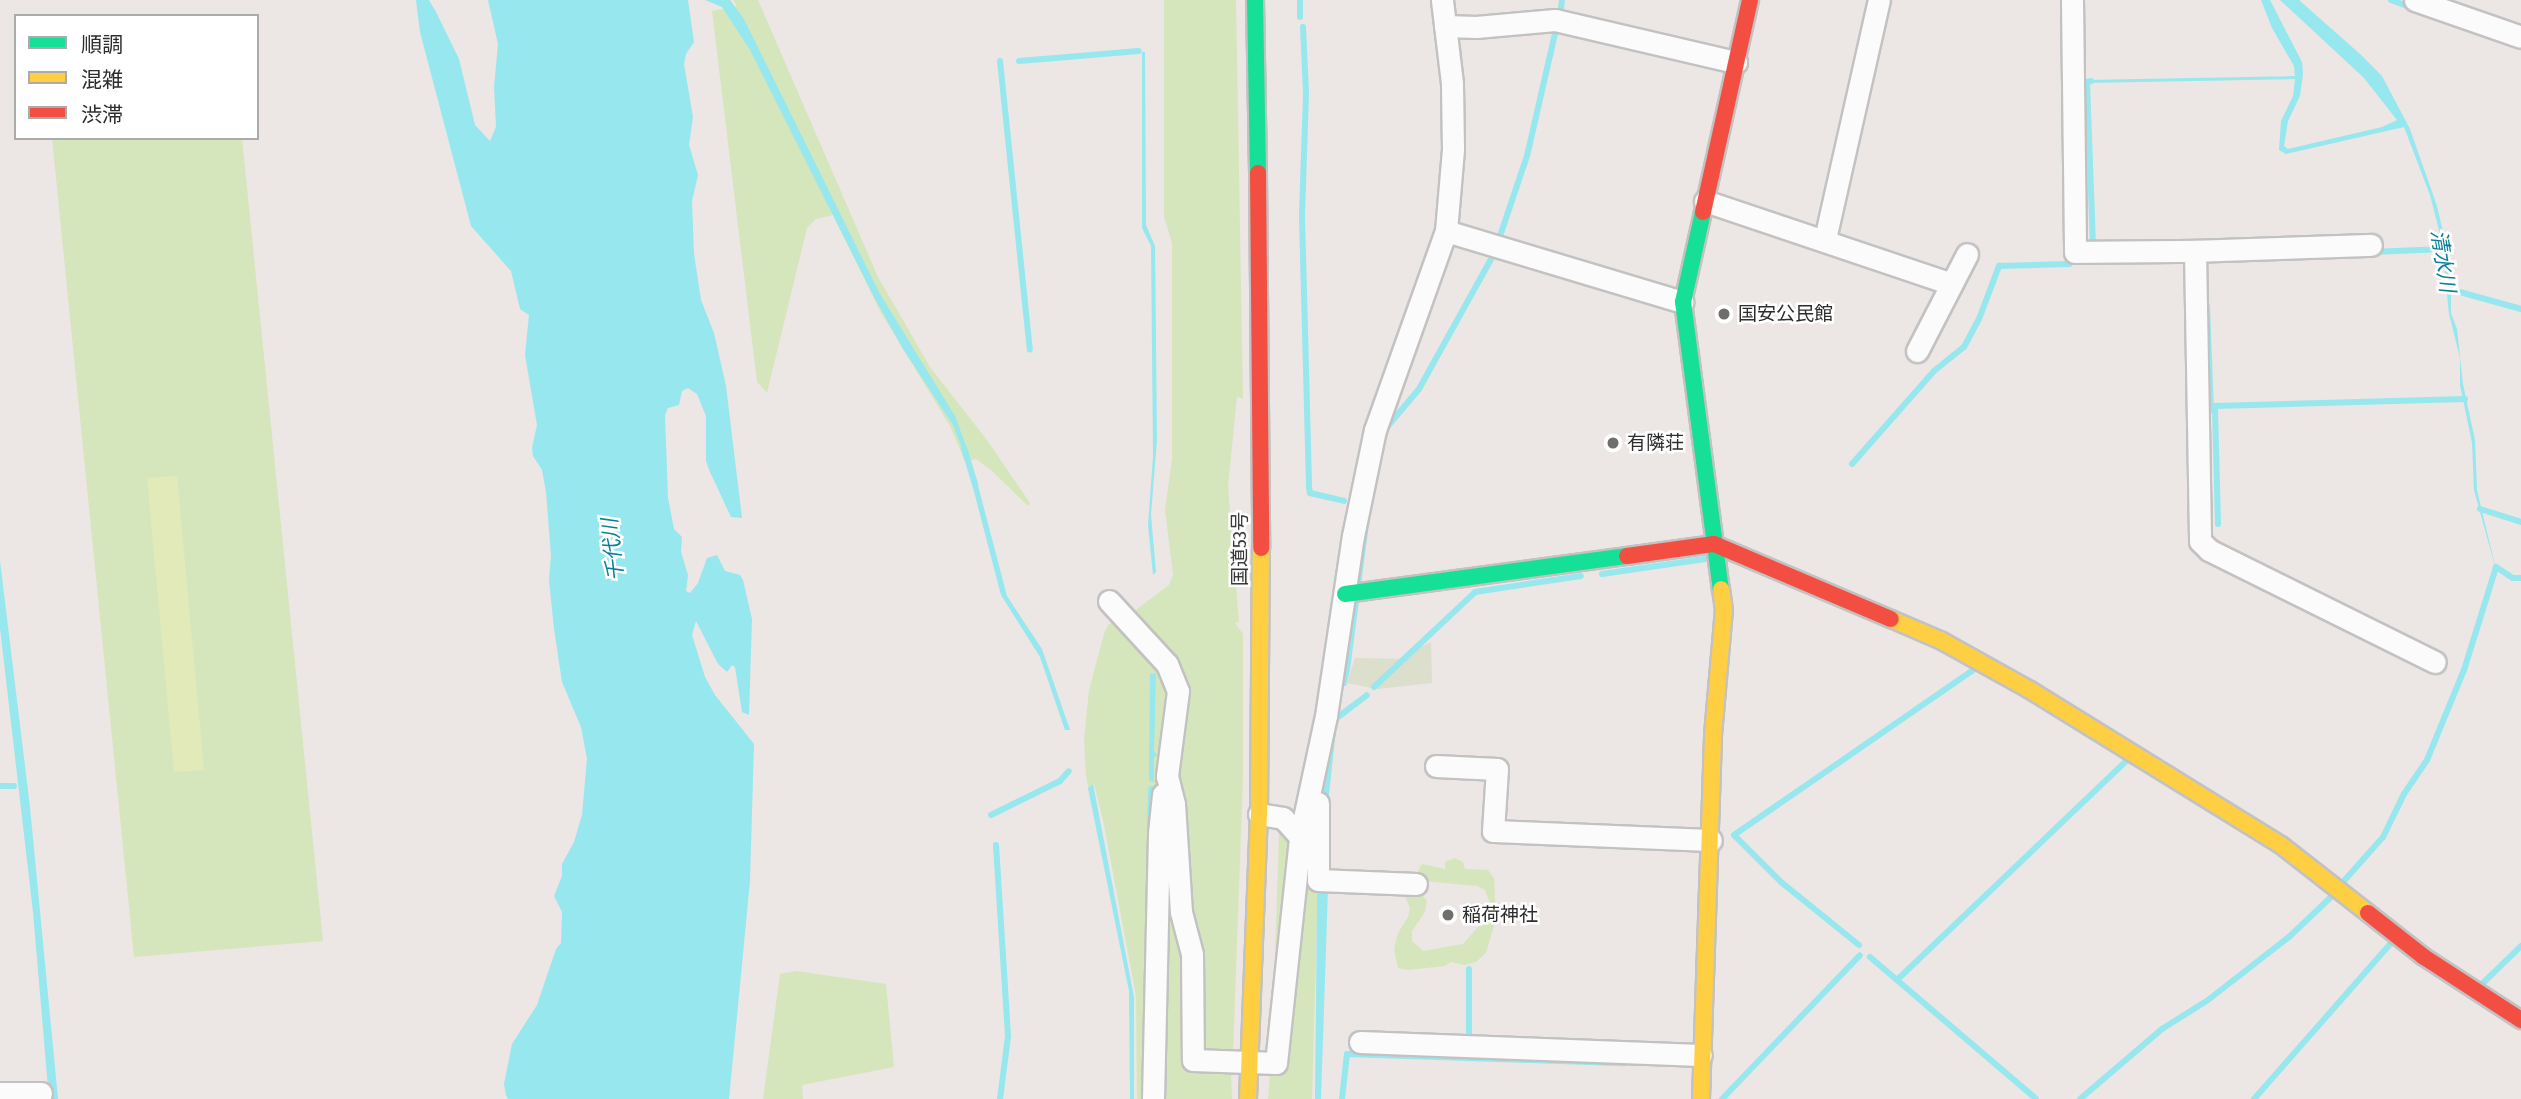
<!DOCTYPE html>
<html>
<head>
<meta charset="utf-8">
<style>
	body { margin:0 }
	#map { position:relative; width:2521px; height:1099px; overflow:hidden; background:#ece6e4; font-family:"Fira Sans Condensed","Noto Sans JP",sans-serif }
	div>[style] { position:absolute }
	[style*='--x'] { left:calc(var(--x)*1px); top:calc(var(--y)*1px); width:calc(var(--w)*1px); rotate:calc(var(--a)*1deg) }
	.green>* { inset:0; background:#d5e6bc }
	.cemetery>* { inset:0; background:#dcdfcb }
	.pitch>* { inset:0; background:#e2eaba }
	.water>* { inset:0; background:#96e7ee }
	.stream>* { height:6px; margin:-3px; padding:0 3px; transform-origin:3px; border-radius:3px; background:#96e7ee }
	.roads { filter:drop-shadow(2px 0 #c3c2c2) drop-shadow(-2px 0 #c3c2c2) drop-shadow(0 2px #c3c2c2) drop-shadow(0 -2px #c3c2c2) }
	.street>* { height:21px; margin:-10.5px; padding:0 10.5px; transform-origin:10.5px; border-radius:10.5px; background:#fcfbfb }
	.fast>* { height:16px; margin:-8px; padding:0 8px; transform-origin:8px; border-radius:8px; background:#16e098 }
	.slow>* { height:16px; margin:-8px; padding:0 8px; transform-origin:8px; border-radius:8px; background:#ffcf43 }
	.jam>* { height:16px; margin:-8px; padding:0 8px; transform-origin:8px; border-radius:8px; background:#f24e42 }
	.dots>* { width:19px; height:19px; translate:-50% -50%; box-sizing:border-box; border:4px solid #fff; border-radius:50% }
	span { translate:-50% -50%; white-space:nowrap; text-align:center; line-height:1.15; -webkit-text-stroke:5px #fff; paint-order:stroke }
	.poi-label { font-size:19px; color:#2d2d2d }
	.left { translate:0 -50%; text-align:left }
	.street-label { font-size:19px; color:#2d2d2d }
	.water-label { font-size:21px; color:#0a8096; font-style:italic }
	.legend { position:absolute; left:14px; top:14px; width:245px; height:126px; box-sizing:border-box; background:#fff; border:2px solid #ababab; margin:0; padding:9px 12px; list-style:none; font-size:21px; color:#2d2d2d }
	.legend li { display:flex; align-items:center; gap:14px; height:35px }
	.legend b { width:35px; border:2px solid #ababab }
</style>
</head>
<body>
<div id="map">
	<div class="green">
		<i style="clip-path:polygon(733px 0,758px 0,878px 277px,930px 367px,987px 440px,1030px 503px,1028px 506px,991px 470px,976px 459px,965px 461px,950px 426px,880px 311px,833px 215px,816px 219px,807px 228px,767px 393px,757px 382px,712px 11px,737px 6px)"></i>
		<i style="clip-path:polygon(1164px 0,1236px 0,1243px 399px,1237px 397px,1228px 486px,1239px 622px,1235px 623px,1243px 634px,1243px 776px,1233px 1054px,1209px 1054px,1199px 1048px,1178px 812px,1178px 756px,1188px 679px,1134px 616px,1137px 609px,1169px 585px,1173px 575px,1165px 510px,1172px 459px,1172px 243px,1164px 217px)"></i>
		<i style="clip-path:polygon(52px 138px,242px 138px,323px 941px,134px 957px)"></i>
		<i style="clip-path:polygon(1115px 621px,1163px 669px,1171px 690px,1148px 1099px,1137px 1099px,1136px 996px,1103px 820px,1094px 784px,1088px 787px,1086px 776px,1084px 740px,1089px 690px,1104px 634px,1108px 625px)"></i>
		<i style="clip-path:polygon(1163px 804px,1189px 1006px,1187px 1071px,1231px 1073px,1232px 1099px,1157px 1099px)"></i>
		<i style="clip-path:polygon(1313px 814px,1318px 885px,1312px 1099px,1268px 1099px,1270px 1075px,1283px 1075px,1296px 920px)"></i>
		<i style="clip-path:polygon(1281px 830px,1292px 846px,1274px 988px,1279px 833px)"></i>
		<i style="clip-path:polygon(1455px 858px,1463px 862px,1465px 869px,1488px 870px,1494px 878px,1496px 919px,1486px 953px,1476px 962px,1464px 965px,1451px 962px,1445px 966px,1408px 970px,1398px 968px,1394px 949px,1398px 933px,1408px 917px,1410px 908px,1405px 896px,1411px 888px,1418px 889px,1427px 901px,1425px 912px,1412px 931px,1412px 941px,1423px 951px,1463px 944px,1486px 918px,1490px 903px,1485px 890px,1477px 886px,1413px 880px,1422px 864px,1445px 869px,1445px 862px)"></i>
		<i style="clip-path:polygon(796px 971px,886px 984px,894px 1067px,802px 1085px,803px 1099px,763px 1099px,780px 974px)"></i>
	</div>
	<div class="cemetery">
		<i style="clip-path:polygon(1431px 642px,1432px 683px,1377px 689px,1347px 683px,1355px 658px,1408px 659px,1420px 647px)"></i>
	</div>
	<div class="pitch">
		<i style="clip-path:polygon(177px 476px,204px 770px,174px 772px,147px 478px)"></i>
	</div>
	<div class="water">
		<i style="clip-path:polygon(416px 0,429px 0,436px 12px,459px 59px,475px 125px,490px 141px,496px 127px,494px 87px,498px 44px,488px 0,688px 0,694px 42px,686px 54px,684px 64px,693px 117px,689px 145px,698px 175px,692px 201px,694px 254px,701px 300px,714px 333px,726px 386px,742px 518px,731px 517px,710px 472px,706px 461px,706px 416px,697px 394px,688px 388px,682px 391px,679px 405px,668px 408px,665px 415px,668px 498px,674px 529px,682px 537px,681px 552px,688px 575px,686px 591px,690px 593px,698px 583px,707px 558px,717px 555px,725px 571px,740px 575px,743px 580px,752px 619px,749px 715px,742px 712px,735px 667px,732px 665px,727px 672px,718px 664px,696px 621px,692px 635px,705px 677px,715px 695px,754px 744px,750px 881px,729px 1099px,508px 1099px,506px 1095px,504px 1084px,512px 1044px,537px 1005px,556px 949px,561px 943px,562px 912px,554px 896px,562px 876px,562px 864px,574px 842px,582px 815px,587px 759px,581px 727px,562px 682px,554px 629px,549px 580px,551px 556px,546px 492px,542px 470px,533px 456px,532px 448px,537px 425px,525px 355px,529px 315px,520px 309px,511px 271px,471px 226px,420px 32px)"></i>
		<i style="clip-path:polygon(705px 0,730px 0,744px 19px,880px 294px,955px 416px,969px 454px,964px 453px,953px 425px,903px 349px,874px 297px,750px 50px,722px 7px)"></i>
		<i style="clip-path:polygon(1447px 0,1454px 0,1457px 22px,1454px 33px,1461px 46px,1465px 99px,1466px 144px,1459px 219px,1434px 304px,1379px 447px,1350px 670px,1346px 686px,1338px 686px,1367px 479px,1441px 258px)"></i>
		<i style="clip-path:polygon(2261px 0,2270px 0,2302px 62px,2303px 74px,2300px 96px,2288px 121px,2284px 146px,2288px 149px,2382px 127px,2397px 120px,2364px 78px,2280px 0,2299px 0,2360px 54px,2382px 76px,2410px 129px,2437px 206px,2446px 245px,2451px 276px,2451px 313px,2457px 329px,2463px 384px,2475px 440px,2477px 490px,2496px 570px,2474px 490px,2472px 443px,2460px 385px,2460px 358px,2449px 314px,2442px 242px,2430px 195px,2404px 127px,2286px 154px,2279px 150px,2281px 121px,2293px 96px,2295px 79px,2086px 83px,2086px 80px,2295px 76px,2294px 66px,2272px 28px)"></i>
		<i style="clip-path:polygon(1142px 52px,1145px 52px,1146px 225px,1155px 246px,1157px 440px,1151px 515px,1156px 572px,1153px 575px,1148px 525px,1153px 457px,1151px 246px,1142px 228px)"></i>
		<i style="clip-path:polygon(976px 478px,1007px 596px,1042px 649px,1070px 730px,1065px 730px,1040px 657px,1001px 595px,971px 480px)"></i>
		<i style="clip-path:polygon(0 561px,30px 807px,58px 1099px,49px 1099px,33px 912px,0 628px)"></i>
		<i style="clip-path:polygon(1156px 673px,1154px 751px,1157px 756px,1154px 757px,1154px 782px,1149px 781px,1150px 674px)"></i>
		<i style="clip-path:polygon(1336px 693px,1340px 693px,1327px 813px,1328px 888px,1321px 1099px,1315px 1099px,1318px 814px)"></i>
		<i style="clip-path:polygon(1093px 784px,1134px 997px,1134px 1099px,1130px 1099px,1129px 991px,1088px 788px)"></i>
	</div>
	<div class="stream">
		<i style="--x:1300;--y:0;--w:17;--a:90"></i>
		<i style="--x:2391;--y:0;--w:23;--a:20"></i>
		<i style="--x:1560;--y:16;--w:16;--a:-83"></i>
		<i style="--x:1303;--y:27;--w:67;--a:87.4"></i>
		<i style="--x:1306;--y:94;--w:123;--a:91.9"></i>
		<i style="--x:1302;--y:217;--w:270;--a:88.5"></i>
		<i style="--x:1309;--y:487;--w:6;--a:81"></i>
		<i style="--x:1310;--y:493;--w:35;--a:13"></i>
		<i style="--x:1000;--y:61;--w:290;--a:84.1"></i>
		<i style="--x:1019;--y:61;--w:120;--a:-4.8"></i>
		<i style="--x:2091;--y:81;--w:4;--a:166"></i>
		<i style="--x:2087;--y:82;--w:160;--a:87.9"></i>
		<i style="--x:1498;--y:242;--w:91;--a:-71.4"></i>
		<i style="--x:1527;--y:156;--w:130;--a:-77.1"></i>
		<i style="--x:2371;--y:252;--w:74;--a:-2.3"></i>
		<i style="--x:2449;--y:289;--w:75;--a:15.5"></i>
		<i style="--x:2207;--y:306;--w:104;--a:87.8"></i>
		<i style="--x:1387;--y:427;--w:50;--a:-49.9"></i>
		<i style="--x:1419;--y:389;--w:149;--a:-61"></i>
		<i style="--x:964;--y:448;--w:38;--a:73"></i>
		<i style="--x:1852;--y:464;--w:124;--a:-48.6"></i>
		<i style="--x:1934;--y:371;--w:38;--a:-39"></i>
		<i style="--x:1964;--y:347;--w:32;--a:-62"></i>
		<i style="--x:1979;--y:319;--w:57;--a:-69.3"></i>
		<i style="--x:1999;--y:266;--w:70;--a:-1.6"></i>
		<i style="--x:2069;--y:264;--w:11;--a:-95"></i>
		<i style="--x:2480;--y:509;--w:43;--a:17.6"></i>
		<i style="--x:2218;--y:524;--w:118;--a:-91.5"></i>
		<i style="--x:2215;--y:406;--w:250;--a:-1.6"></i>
		<i style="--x:1602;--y:574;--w:104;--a:-8.3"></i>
		<i style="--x:1374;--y:687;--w:139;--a:-43.2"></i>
		<i style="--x:1475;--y:592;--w:107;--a:-8.6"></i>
		<i style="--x:1334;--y:720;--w:41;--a:-37.1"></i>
		<i style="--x:0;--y:786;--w:14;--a:0"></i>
		<i style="--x:991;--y:815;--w:77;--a:-26.2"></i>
		<i style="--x:1060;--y:781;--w:13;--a:-48"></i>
		<i style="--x:1150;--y:824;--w:35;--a:-88"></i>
		<i style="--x:996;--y:845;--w:191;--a:86.4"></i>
		<i style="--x:1008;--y:1036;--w:64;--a:97.2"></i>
		<i style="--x:2343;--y:882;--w:60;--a:-48.4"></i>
		<i style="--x:2383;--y:837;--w:48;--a:-64"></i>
		<i style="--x:2404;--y:794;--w:41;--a:-55.9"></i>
		<i style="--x:2427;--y:760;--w:97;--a:-67.7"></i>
		<i style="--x:2464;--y:670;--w:108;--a:-72.7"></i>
		<i style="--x:2496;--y:567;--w:20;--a:33"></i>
		<i style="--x:2513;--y:578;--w:8;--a:0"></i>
		<i style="--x:1859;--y:945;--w:100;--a:-141.1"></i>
		<i style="--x:1781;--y:882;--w:66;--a:-135"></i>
		<i style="--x:1734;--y:835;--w:294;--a:-34.6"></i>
		<i style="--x:1870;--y:957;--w:218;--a:40.5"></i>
		<i style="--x:1898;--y:979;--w:317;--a:-43.7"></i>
		<i style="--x:2483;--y:983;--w:53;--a:-44.2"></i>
		<i style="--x:1469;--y:1035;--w:66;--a:-90"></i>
		<i style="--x:1342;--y:1099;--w:45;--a:-83.7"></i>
		<i style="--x:1347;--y:1054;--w:278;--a:1.9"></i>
		<i style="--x:1722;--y:1099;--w:199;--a:-46.2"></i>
		<i style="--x:2080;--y:1099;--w:108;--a:-40.5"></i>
		<i style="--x:2162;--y:1029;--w:54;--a:-32.2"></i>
		<i style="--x:2208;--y:1000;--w:103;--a:-37.9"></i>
		<i style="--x:2289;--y:937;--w:58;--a:-43.6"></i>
		<i style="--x:2254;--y:1099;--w:210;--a:-48.7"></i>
	</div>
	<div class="roads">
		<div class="street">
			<i style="--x:2072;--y:0;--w:252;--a:89.3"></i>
			<i style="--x:2075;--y:252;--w:120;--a:-0.5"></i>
			<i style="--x:2195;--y:251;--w:290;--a:89"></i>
			<i style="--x:2200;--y:541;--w:13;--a:45"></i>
			<i style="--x:2209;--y:550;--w:252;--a:26.4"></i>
			<i style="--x:2415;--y:0;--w:112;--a:19.2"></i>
			<i style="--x:1445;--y:26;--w:31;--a:2"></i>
			<i style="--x:1476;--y:27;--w:79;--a:-5.1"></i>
			<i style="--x:1555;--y:20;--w:186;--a:13.1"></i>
			<i style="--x:1705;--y:201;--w:260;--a:18.6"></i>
			<i style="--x:1446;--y:231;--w:247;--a:16.7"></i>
			<i style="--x:1825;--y:239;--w:245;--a:-77.3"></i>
			<i style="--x:2195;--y:251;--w:176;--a:-2"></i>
			<i style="--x:1917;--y:351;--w:109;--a:-62.7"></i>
			<i style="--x:1109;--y:601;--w:86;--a:47.4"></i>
			<i style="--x:1167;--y:664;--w:29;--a:68"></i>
			<i style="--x:1178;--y:691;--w:86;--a:97.4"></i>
			<i style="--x:1167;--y:776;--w:29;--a:76"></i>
			<i style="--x:1174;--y:804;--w:108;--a:86.3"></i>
			<i style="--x:1181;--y:912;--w:43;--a:75.3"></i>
			<i style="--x:1192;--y:954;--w:106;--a:89.5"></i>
			<i style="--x:1193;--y:1060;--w:83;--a:2.1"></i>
			<i style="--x:1276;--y:1063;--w:227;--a:-83.9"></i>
			<i style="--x:1436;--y:766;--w:61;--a:2.8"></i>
			<i style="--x:1497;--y:769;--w:62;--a:93.7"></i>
			<i style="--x:1493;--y:831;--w:218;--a:2.4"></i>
			<i style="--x:1318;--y:803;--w:77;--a:90"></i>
			<i style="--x:1318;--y:880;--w:98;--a:2.3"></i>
			<i style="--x:1259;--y:814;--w:24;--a:9"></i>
			<i style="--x:1283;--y:818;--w:25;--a:48"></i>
			<i style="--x:1300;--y:837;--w:124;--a:-77.9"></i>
			<i style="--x:1326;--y:716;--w:182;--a:-81.5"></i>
			<i style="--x:1353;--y:536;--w:108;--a:-78.3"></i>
			<i style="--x:1375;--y:430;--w:211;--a:-70.4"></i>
			<i style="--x:1446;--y:231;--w:82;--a:-85.1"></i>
			<i style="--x:1453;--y:149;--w:66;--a:-90.9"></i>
			<i style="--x:1452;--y:83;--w:84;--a:-96.9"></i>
			<i style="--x:1360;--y:1042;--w:341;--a:2.2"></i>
			<i style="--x:0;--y:1093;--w:41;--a:0"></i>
			<i style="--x:1153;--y:1099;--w:266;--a:-88.7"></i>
			<i style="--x:1159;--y:833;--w:39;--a:-84"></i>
		</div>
		<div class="fast">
			<i style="--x:1255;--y:0;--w:173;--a:89"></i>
			<i style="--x:1703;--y:212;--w:92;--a:102.5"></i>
			<i style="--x:1683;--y:302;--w:290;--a:82.5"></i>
			<i style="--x:1345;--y:594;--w:285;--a:-7.7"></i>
		</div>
		<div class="slow">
			<i style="--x:1891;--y:619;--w:56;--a:23.3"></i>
			<i style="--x:1942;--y:641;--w:101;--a:29.1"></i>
			<i style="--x:2030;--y:690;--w:295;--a:31.7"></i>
			<i style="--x:2281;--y:845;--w:110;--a:38"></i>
			<i style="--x:1248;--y:1099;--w:285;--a:-87.8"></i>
			<i style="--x:1259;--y:814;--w:266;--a:-89.6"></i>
			<i style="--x:1701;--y:1099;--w:364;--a:-88.1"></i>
			<i style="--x:1713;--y:735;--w:125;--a:-85"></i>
			<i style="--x:1724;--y:610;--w:21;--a:-98"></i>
		</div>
		<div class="jam">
			<i style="--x:1258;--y:173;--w:375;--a:89.5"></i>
			<i style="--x:1703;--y:212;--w:217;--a:-77.5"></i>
			<i style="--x:1627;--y:556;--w:88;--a:-7.9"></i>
			<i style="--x:1714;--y:544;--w:192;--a:23"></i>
			<i style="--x:2368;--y:913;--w:71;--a:38.2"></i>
			<i style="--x:2424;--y:957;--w:116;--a:33"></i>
		</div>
	</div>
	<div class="dots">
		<i style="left:1724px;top:314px;background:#706e6d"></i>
		<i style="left:1613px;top:443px;background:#706e6d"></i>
		<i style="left:1448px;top:915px;background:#706e6d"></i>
	</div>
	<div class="poi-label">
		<span class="left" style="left:1738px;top:314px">国安公民館</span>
		<span class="left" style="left:1627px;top:443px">有隣荘</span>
		<span class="left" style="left:1462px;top:915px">稲荷神社</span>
	</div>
	<div class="street-label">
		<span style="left:1240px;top:549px;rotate:-90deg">国道53号</span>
	</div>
	<div class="water-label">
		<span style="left:2443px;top:261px;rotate:81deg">清水川</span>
		<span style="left:613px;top:550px;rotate:-96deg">千代川</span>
	</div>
	<ul class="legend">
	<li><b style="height:9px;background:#16e098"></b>順調</li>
	<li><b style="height:9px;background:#ffcf43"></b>混雑</li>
	<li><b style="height:9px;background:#f24e42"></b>渋滞</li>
	</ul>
</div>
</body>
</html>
